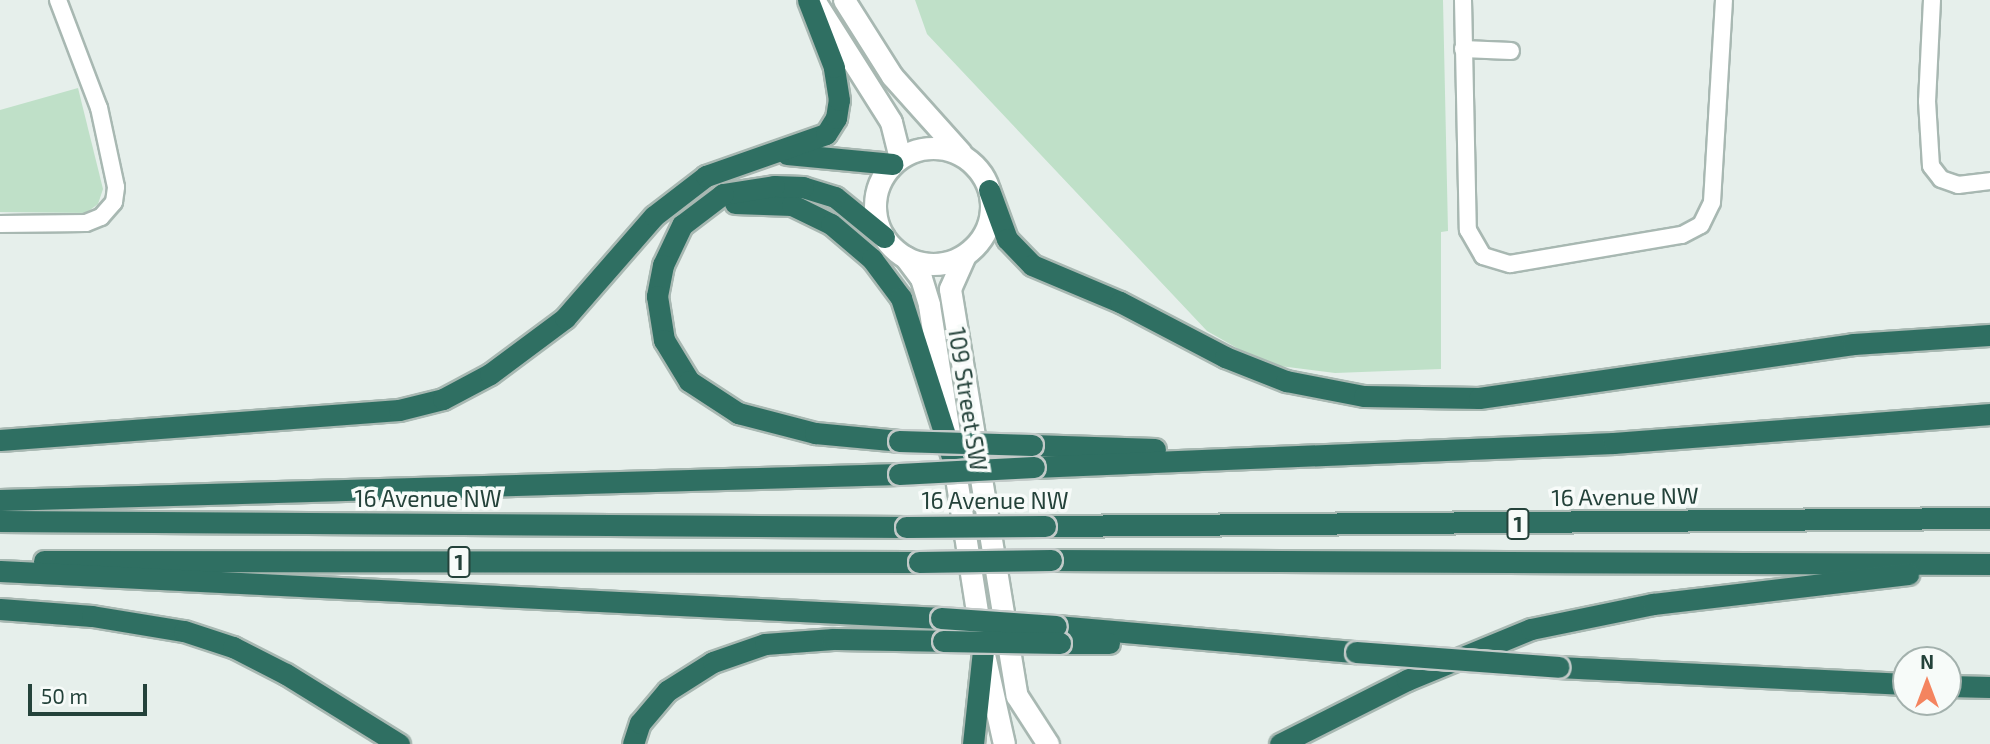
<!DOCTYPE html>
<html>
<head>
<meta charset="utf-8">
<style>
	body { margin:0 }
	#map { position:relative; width:1990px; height:744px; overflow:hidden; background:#e6efeb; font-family:"Exo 2",sans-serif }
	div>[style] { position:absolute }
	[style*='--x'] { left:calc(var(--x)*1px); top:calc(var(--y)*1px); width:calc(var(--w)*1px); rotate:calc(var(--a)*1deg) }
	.green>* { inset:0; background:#bfe0c8 }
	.roads { filter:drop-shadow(2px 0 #a8b8b2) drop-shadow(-2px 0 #a8b8b2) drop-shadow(0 2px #a8b8b2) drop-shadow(0 -2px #a8b8b2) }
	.street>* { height:16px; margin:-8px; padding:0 8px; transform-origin:8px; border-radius:8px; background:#fff }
	.secondary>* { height:21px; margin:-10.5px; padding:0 10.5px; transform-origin:10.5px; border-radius:10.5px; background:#fff }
	.secondary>.ring { margin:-10.5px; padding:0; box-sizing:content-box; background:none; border:21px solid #fff; border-radius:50% }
	.highway>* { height:21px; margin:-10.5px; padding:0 10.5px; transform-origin:10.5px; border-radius:10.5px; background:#2f6f62 }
	.bridges { filter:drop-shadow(2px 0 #c2cac8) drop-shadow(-2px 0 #c2cac8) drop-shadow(0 2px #c2cac8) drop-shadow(0 -2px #c2cac8) }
	.highway-bridge>* { height:21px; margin:-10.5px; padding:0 10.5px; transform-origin:10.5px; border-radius:10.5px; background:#2f6f62 }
	span { translate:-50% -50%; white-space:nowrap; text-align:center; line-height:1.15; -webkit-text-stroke:7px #f7fbf9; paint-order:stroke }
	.shield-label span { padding:2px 5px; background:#f7fbf9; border:2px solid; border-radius:5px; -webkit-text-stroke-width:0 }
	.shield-label { font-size:21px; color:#24423a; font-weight:700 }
	.street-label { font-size:23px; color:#24423a }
	.north { position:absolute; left:1892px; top:646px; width:70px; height:70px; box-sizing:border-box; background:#f7fbf9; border:2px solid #a3b1ad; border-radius:50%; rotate:0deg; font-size:19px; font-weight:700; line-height:28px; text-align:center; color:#24423a }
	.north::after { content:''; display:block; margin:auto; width:24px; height:32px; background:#f4845f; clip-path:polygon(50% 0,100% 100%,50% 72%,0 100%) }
	.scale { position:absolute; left:28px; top:684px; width:119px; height:32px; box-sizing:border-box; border:4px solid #24423a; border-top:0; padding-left:9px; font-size:21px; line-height:24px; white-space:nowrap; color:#24423a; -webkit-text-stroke:5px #f7fbf9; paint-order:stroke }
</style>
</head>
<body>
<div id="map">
	<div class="green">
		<i style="clip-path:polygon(915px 0,1443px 0,1448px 231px,1441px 232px,1441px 369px,1335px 373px,1265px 364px,1207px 331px,927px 34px)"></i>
		<i style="clip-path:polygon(78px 88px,103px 189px,98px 204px,86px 213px,0 212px,0 110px)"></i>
	</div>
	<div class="roads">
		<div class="street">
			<i style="--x:1463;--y:0;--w:230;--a:88.8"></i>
			<i style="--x:1468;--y:230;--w:30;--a:60"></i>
			<i style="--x:1483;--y:256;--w:28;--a:17"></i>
			<i style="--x:1510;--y:264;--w:174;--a:-9.6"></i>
			<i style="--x:1682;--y:235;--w:21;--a:-28"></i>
			<i style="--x:1701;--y:225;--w:25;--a:-64"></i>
			<i style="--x:1712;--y:202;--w:202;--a:-86.6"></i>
			<i style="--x:1932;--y:0;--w:101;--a:92.8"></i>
			<i style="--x:1927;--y:101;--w:65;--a:86.5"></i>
			<i style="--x:1931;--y:166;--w:16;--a:52"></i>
			<i style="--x:1941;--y:179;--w:18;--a:19"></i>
			<i style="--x:1958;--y:185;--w:32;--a:-7"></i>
			<i style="--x:1463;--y:49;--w:48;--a:2.4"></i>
			<i style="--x:0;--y:224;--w:86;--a:-0.7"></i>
			<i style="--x:86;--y:223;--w:16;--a:-22"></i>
			<i style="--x:101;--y:217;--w:20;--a:-49"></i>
			<i style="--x:114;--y:202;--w:15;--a:-82"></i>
			<i style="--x:116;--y:187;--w:81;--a:-102.1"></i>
			<i style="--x:99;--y:108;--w:116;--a:-110.8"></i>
		</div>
		<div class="secondary">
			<i style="--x:814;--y:0;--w:144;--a:57.7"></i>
			<i style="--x:891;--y:122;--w:37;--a:76"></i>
			<i style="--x:844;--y:0;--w:90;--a:57.7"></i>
			<i style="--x:892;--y:76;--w:103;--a:48.1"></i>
			<i class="ring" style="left:875px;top:148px;width:95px;height:95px"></i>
			<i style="--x:965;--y:255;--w:37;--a:114"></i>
			<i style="--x:950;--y:289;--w:412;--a:80.7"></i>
			<i style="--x:1017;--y:696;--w:57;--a:57.1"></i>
			<i style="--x:905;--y:257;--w:26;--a:53"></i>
			<i style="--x:921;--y:278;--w:28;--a:73"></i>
			<i style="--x:929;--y:305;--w:349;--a:81.1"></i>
			<i style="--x:983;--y:650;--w:96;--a:77.4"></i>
		</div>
		<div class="highway">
			<i style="--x:787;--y:154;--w:106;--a:5.4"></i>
			<i style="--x:989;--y:190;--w:52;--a:69.8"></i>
			<i style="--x:1007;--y:239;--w:36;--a:46"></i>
			<i style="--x:1032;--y:265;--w:95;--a:22.8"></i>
			<i style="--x:1120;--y:302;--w:119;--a:27.6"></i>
			<i style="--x:1225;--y:357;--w:66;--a:21.5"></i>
			<i style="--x:1286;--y:381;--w:79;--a:10.9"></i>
			<i style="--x:1364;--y:396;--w:115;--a:1"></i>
			<i style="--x:1479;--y:398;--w:378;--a:-8.2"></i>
			<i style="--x:1853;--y:344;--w:137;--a:-3.8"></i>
			<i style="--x:735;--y:203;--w:57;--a:2"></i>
			<i style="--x:792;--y:205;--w:43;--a:26"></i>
			<i style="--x:831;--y:224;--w:54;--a:40.5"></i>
			<i style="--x:872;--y:259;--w:49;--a:53.4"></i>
			<i style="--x:901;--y:298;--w:173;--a:72.2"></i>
			<i style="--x:884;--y:237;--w:63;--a:-140.8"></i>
			<i style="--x:835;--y:197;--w:34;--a:-163"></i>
			<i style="--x:803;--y:187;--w:29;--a:-178"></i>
			<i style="--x:774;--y:186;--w:52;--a:171.1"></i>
			<i style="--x:723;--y:194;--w:51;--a:142.9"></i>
			<i style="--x:682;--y:225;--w:44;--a:115.4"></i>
			<i style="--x:663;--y:265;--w:32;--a:101"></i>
			<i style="--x:657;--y:296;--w:45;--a:81"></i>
			<i style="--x:664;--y:340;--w:48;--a:58.6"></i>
			<i style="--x:689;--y:381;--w:59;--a:33.1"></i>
			<i style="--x:738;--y:413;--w:80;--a:14.6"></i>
			<i style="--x:815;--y:433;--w:84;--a:5.4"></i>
			<i style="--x:0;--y:440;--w:400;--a:-4.3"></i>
			<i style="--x:399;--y:410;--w:45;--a:-14"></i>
			<i style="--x:443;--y:399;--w:53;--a:-28"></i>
			<i style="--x:490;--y:374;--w:94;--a:-36.7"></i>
			<i style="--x:565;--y:318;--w:135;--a:-48.9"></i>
			<i style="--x:654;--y:216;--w:66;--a:-37.6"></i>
			<i style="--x:706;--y:176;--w:127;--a:-19.3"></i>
			<i style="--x:826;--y:134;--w:19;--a:-58"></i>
			<i style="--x:836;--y:118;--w:18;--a:-81"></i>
			<i style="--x:839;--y:100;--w:33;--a:-99"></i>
			<i style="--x:834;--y:67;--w:72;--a:-111.2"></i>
			<i style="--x:1032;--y:445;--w:123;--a:1.9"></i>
			<i style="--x:1034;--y:467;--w:580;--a:-2.37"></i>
			<i style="--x:1614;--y:443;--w:377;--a:-4.4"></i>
			<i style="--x:0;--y:500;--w:899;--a:-1.66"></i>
			<i style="--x:0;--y:521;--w:906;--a:0.38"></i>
			<i style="--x:1045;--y:526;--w:945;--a:-0.49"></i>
			<i style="--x:1051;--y:560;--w:939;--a:0.24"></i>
			<i style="--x:44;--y:561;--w:875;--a:0.07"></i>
			<i style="--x:0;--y:571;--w:942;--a:2.86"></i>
			<i style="--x:0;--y:609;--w:92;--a:4.4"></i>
			<i style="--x:92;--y:616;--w:93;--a:9.3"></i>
			<i style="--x:184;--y:631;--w:52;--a:18.1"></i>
			<i style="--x:233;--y:647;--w:59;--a:27"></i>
			<i style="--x:286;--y:674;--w:133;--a:31.8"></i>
			<i style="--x:1056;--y:626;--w:301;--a:5"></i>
			<i style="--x:1060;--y:643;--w:49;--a:0"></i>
			<i style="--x:1558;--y:667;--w:348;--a:2.8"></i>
			<i style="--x:1948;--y:686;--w:42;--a:1.4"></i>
			<i style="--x:633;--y:744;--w:22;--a:-72"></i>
			<i style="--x:640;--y:723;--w:42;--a:-49.8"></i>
			<i style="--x:667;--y:691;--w:54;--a:-32.2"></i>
			<i style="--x:713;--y:662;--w:55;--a:-19.1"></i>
			<i style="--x:765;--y:644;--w:68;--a:-4.2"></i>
			<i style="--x:833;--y:639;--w:110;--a:1"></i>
			<i style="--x:973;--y:744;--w:95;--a:-83.9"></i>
			<i style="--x:1280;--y:744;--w:142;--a:-26.7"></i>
			<i style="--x:1407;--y:680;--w:134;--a:-22.4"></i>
			<i style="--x:1531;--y:629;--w:125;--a:-11.6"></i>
			<i style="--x:1653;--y:604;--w:257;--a:-6.7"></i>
		</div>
	</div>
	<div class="bridges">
		<div class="highway-bridge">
			<i style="--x:899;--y:441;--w:133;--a:1.7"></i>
			<i style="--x:899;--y:474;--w:135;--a:-3"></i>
			<i style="--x:906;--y:527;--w:139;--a:-0.4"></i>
			<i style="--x:919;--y:562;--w:132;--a:-0.9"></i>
			<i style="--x:941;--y:618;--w:115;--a:4"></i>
			<i style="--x:943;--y:641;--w:117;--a:1"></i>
			<i style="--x:1356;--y:652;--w:203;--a:4.2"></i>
		</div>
	</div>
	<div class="shield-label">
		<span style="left:1518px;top:524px">1</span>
		<span style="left:459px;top:562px">1</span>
	</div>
	<div class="street-label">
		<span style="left:968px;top:399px;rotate:81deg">109 Street SW</span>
		<span style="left:1625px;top:496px;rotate:-1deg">16 Avenue NW</span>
		<span style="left:428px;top:498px">16 Avenue NW</span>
		<span style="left:995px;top:500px">16 Avenue NW</span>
	</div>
	<div class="north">N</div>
	<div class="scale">50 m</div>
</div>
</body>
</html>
